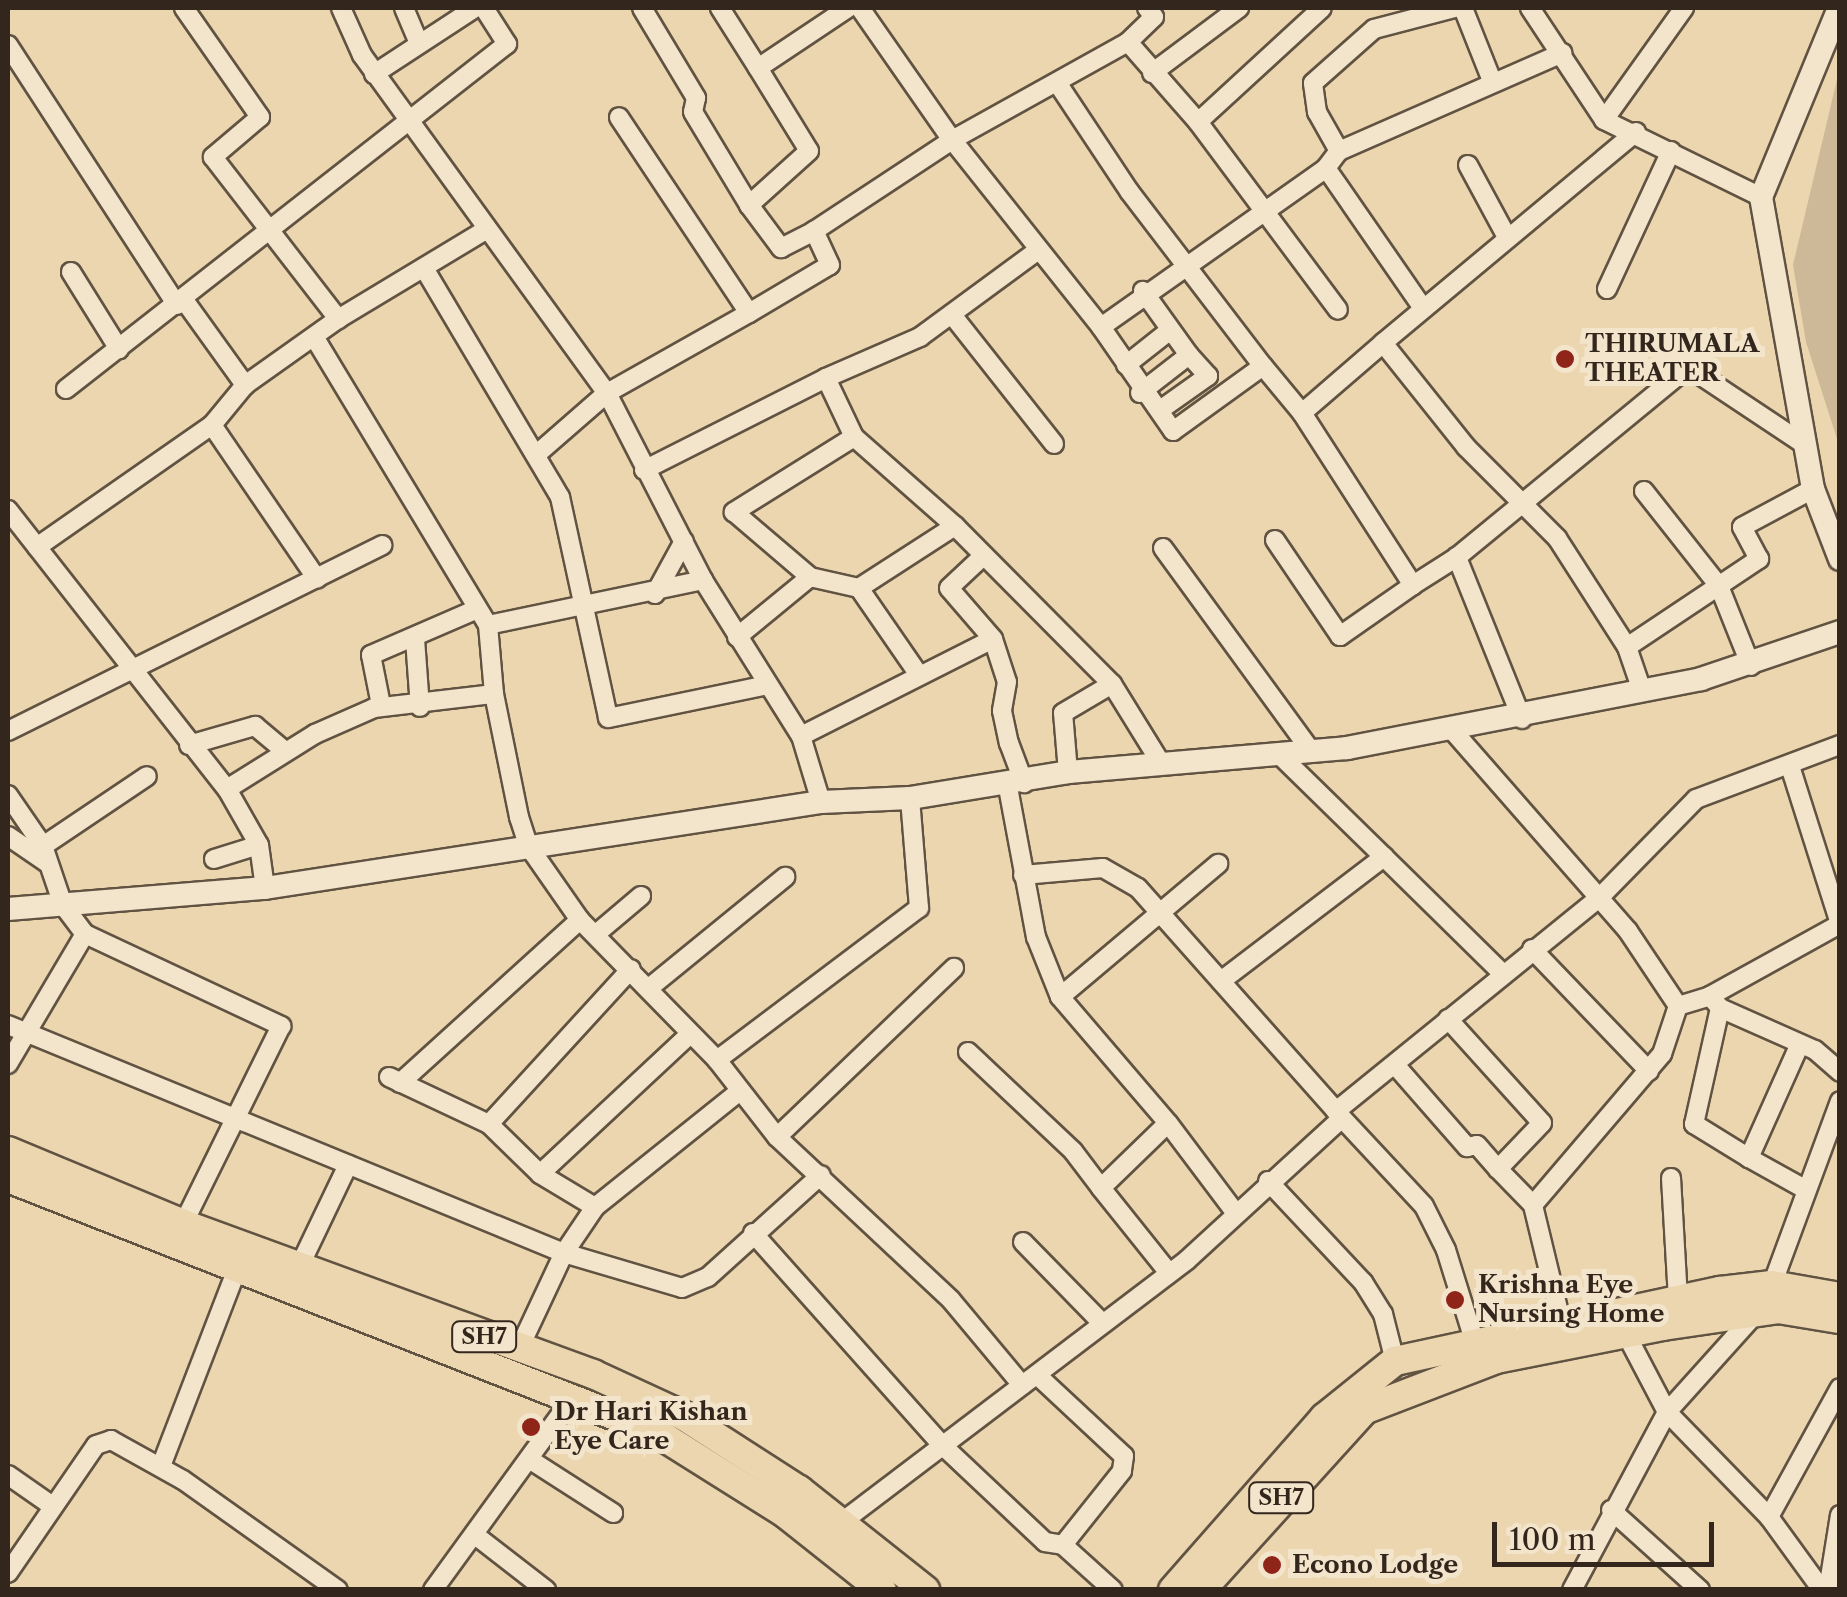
<!DOCTYPE html>
<html>
<head>
<meta charset="utf-8">
<style>
	body { margin:0 }
	#map { position:relative; width:1847px; height:1597px; overflow:hidden; background:#ecd6b0; font-family:"Libre Caslon Text",serif }
	div>[style] { position:absolute }
	[style*='--x'] { left:calc(var(--x)*1px); top:calc(var(--y)*1px); width:calc(var(--w)*1px); rotate:calc(var(--a)*1deg) }
	.green>* { inset:0; background:#cdb897 }
	.roads { filter:drop-shadow(2px 0 #615342) drop-shadow(-2px 0 #615342) drop-shadow(0 2px #615342) drop-shadow(0 -2px #615342) }
	.minor>* { height:18px; margin:-9px; padding:0 9px; transform-origin:9px; border-radius:9px; background:#f3e4cc }
	.tertiary>* { height:22px; margin:-11px; padding:0 11px; transform-origin:11px; border-radius:11px; background:#f3e4cc }
	.primary>* { height:28px; margin:-14px; padding:0 14px; transform-origin:14px; border-radius:14px; background:#ecd6b0 }
	.dots>* { width:28px; height:28px; translate:-50% -50%; box-sizing:border-box; border:5px solid #f3e4cc; border-radius:50% }
	span { translate:-50% -50%; white-space:nowrap; text-align:center; line-height:1.15; -webkit-text-stroke:10px #f3e4cc; paint-order:stroke }
	.shield-label span { padding:2px 8px; background:#f3e4cc; border:2px solid; border-radius:8px; -webkit-text-stroke-width:0 }
	.shield-label { font-size:22px; color:#33271d; font-weight:700 }
	.poi-label { font-size:25px; color:#33271d; font-weight:700 }
	.left { translate:0 -50%; text-align:left }
	.frame { position:absolute; inset:0; border:10px solid #33271d; pointer-events:none }
	.scale { position:absolute; left:1492px; top:1522px; width:222px; height:45px; box-sizing:border-box; border:5px solid #33271d; border-top:0; padding-left:12px; font-size:30px; line-height:35px; white-space:nowrap; color:#33271d; -webkit-text-stroke:8px #f3e4cc; paint-order:stroke }
</style>
</head>
<body>
<div id="map">
	<div class="green">
		<i style="clip-path:polygon(1839px 71px,1839px 445px,1806px 342px,1793px 265px)"></i>
	</div>
	<div class="roads">
		<div class="minor">
			<i style="--x:184;--y:8;--w:133;--a:55.1"></i>
			<i style="--x:260;--y:117;--w:62;--a:139.6"></i>
			<i style="--x:213;--y:157;--w:205;--a:52.3"></i>
			<i style="--x:341;--y:8;--w:51;--a:65.9"></i>
			<i style="--x:362;--y:55;--w:417;--a:54.1"></i>
			<i style="--x:607;--y:393;--w:210;--a:62.8"></i>
			<i style="--x:703;--y:580;--w:184;--a:57.9"></i>
			<i style="--x:801;--y:736;--w:69;--a:73.1"></i>
			<i style="--x:404;--y:8;--w:38;--a:67"></i>
			<i style="--x:642;--y:8;--w:105;--a:59"></i>
			<i style="--x:696;--y:98;--w:14;--a:102"></i>
			<i style="--x:693;--y:112;--w:109;--a:58.9"></i>
			<i style="--x:720;--y:8;--w:71;--a:57.7"></i>
			<i style="--x:758;--y:68;--w:108;--a:-33.7"></i>
			<i style="--x:1463;--y:8;--w:79;--a:68.3"></i>
			<i style="--x:1530;--y:8;--w:134;--a:56.5"></i>
			<i style="--x:1604;--y:120;--w:175;--a:26.1"></i>
			<i style="--x:1128;--y:42;--w:106;--a:48.8"></i>
			<i style="--x:1198;--y:122;--w:168;--a:-42.6"></i>
			<i style="--x:8;--y:45;--w:310;--a:57"></i>
			<i style="--x:758;--y:68;--w:97;--a:58.4"></i>
			<i style="--x:809;--y:151;--w:81;--a:138"></i>
			<i style="--x:749;--y:205;--w:54;--a:53.3"></i>
			<i style="--x:781;--y:248;--w:37;--a:-27"></i>
			<i style="--x:1152;--y:73;--w:109;--a:-36.8"></i>
			<i style="--x:374;--y:74;--w:121;--a:-33.2"></i>
			<i style="--x:1058;--y:84;--w:128;--a:56.4"></i>
			<i style="--x:1129;--y:191;--w:220;--a:52.6"></i>
			<i style="--x:1263;--y:366;--w:111;--a:144.2"></i>
			<i style="--x:1173;--y:431;--w:126;--a:-124.7"></i>
			<i style="--x:1101;--y:327;--w:239;--a:-128.5"></i>
			<i style="--x:952;--y:140;--w:201;--a:-29.1"></i>
			<i style="--x:1128;--y:42;--w:36;--a:-44"></i>
			<i style="--x:1154;--y:17;--w:11;--a:-128"></i>
			<i style="--x:1604;--y:120;--w:138;--a:-54.5"></i>
			<i style="--x:1198;--y:122;--w:234;--a:53.3"></i>
			<i style="--x:1636;--y:132;--w:329;--a:140.2"></i>
			<i style="--x:1383;--y:343;--w:133;--a:51.4"></i>
			<i style="--x:1466;--y:447;--w:129;--a:45"></i>
			<i style="--x:1557;--y:538;--w:130;--a:57.3"></i>
			<i style="--x:1627;--y:647;--w:43;--a:71.1"></i>
			<i style="--x:1339;--y:151;--w:45;--a:-119.4"></i>
			<i style="--x:1317;--y:112;--w:29;--a:-98"></i>
			<i style="--x:1313;--y:83;--w:81;--a:-41.5"></i>
			<i style="--x:1374;--y:29;--w:83;--a:-14.7"></i>
			<i style="--x:1468;--y:165;--w:82;--a:61.6"></i>
			<i style="--x:1326;--y:168;--w:170;--a:55.3"></i>
			<i style="--x:424;--y:268;--w:266;--a:59.3"></i>
			<i style="--x:560;--y:497;--w:226;--a:77.7"></i>
			<i style="--x:608;--y:718;--w:162;--a:-11.7"></i>
			<i style="--x:71;--y:272;--w:91;--a:58.1"></i>
			<i style="--x:1607;--y:289;--w:152;--a:-65.1"></i>
			<i style="--x:184;--y:300;--w:105;--a:54.3"></i>
			<i style="--x:749;--y:313;--w:94;--a:-30.7"></i>
			<i style="--x:830;--y:265;--w:38;--a:-115"></i>
			<i style="--x:814;--y:231;--w:165;--a:-33.4"></i>
			<i style="--x:952;--y:140;--w:161;--a:-124.9"></i>
			<i style="--x:953;--y:316;--w:163;--a:51.7"></i>
			<i style="--x:1101;--y:327;--w:276;--a:-35.2"></i>
			<i style="--x:1326;--y:168;--w:21;--a:-53"></i>
			<i style="--x:1339;--y:151;--w:244;--a:-23.7"></i>
			<i style="--x:316;--y:340;--w:333;--a:58.9"></i>
			<i style="--x:488;--y:625;--w:69;--a:85"></i>
			<i style="--x:494;--y:694;--w:126;--a:78.5"></i>
			<i style="--x:519;--y:817;--w:32;--a:72"></i>
			<i style="--x:529;--y:847;--w:89;--a:55.1"></i>
			<i style="--x:1126;--y:365;--w:55;--a:-38.3"></i>
			<i style="--x:1263;--y:366;--w:61;--a:50.3"></i>
			<i style="--x:1302;--y:413;--w:205;--a:57.2"></i>
			<i style="--x:1413;--y:585;--w:52;--a:-32.5"></i>
			<i style="--x:826;--y:378;--w:103;--a:-23.6"></i>
			<i style="--x:920;--y:337;--w:145;--a:-36.3"></i>
			<i style="--x:66;--y:389;--w:560;--a:-38.04"></i>
			<i style="--x:507;--y:44;--w:43;--a:-122.6"></i>
			<i style="--x:1140;--y:393;--w:62;--a:-37.8"></i>
			<i style="--x:1189;--y:355;--w:79;--a:-125.7"></i>
			<i style="--x:1160;--y:410;--w:59;--a:-35.3"></i>
			<i style="--x:1208;--y:376;--w:28;--a:-132"></i>
			<i style="--x:1302;--y:413;--w:107;--a:-40.8"></i>
			<i style="--x:212;--y:425;--w:186;--a:55.7"></i>
			<i style="--x:854;--y:437;--w:135;--a:41.4"></i>
			<i style="--x:955;--y:526;--w:223;--a:45.2"></i>
			<i style="--x:1112;--y:684;--w:95;--a:58.3"></i>
			<i style="--x:537;--y:454;--w:93;--a:-41.1"></i>
			<i style="--x:607;--y:393;--w:163;--a:-29.4"></i>
			<i style="--x:749;--y:313;--w:235;--a:-123.6"></i>
			<i style="--x:644;--y:470;--w:204;--a:-26.8"></i>
			<i style="--x:826;--y:378;--w:65;--a:64.6"></i>
			<i style="--x:854;--y:437;--w:142;--a:148"></i>
			<i style="--x:734;--y:512;--w:100;--a:40.5"></i>
			<i style="--x:1644;--y:491;--w:121;--a:51.7"></i>
			<i style="--x:1719;--y:586;--w:86;--a:68.2"></i>
			<i style="--x:8;--y:510;--w:355;--a:51.9"></i>
			<i style="--x:227;--y:789;--w:64;--a:60.3"></i>
			<i style="--x:259;--y:845;--w:43;--a:82.1"></i>
			<i style="--x:1275;--y:540;--w:116;--a:55.9"></i>
			<i style="--x:1340;--y:636;--w:89;--a:-34.9"></i>
			<i style="--x:37;--y:547;--w:213;--a:-34.9"></i>
			<i style="--x:212;--y:425;--w:52;--a:-50.5"></i>
			<i style="--x:245;--y:385;--w:114;--a:-35.4"></i>
			<i style="--x:338;--y:319;--w:174;--a:-31.1"></i>
			<i style="--x:1163;--y:548;--w:253;--a:53.9"></i>
			<i style="--x:859;--y:588;--w:114;--a:-32.9"></i>
			<i style="--x:655;--y:594;--w:60;--a:-61.3"></i>
			<i style="--x:488;--y:625;--w:220;--a:-11.8"></i>
			<i style="--x:737;--y:637;--w:94;--a:-39.4"></i>
			<i style="--x:810;--y:577;--w:50;--a:12.7"></i>
			<i style="--x:859;--y:588;--w:106;--a:55.4"></i>
			<i style="--x:415;--y:639;--w:68;--a:85.8"></i>
			<i style="--x:993;--y:639;--w:45;--a:72"></i>
			<i style="--x:1007;--y:682;--w:29;--a:100"></i>
			<i style="--x:1002;--y:711;--w:33;--a:78"></i>
			<i style="--x:1009;--y:743;--w:43;--a:69.4"></i>
			<i style="--x:1627;--y:647;--w:159;--a:-33.7"></i>
			<i style="--x:1759;--y:559;--w:36;--a:-118"></i>
			<i style="--x:1742;--y:527;--w:81;--a:-28.2"></i>
			<i style="--x:381;--y:705;--w:51;--a:-101.3"></i>
			<i style="--x:371;--y:655;--w:113;--a:-23.4"></i>
			<i style="--x:1522;--y:719;--w:175;--a:-111.9"></i>
			<i style="--x:1457;--y:557;--w:299;--a:-39.4"></i>
			<i style="--x:1688;--y:367;--w:143;--a:33.6"></i>
			<i style="--x:8;--y:731;--w:418;--a:-26.4"></i>
			<i style="--x:1453;--y:731;--w:266;--a:48.8"></i>
			<i style="--x:1628;--y:931;--w:90;--a:56.3"></i>
			<i style="--x:801;--y:736;--w:215;--a:-26.8"></i>
			<i style="--x:993;--y:639;--w:67;--a:-130.8"></i>
			<i style="--x:949;--y:588;--w:45;--a:-43.2"></i>
			<i style="--x:189;--y:745;--w:69;--a:-16.1"></i>
			<i style="--x:255;--y:726;--w:40;--a:40"></i>
			<i style="--x:1790;--y:766;--w:166;--a:72.4"></i>
			<i style="--x:1068;--y:772;--w:59;--a:-94.8"></i>
			<i style="--x:1063;--y:713;--w:57;--a:-30.6"></i>
			<i style="--x:227;--y:789;--w:104;--a:-32"></i>
			<i style="--x:315;--y:734;--w:64;--a:-23.8"></i>
			<i style="--x:374;--y:708;--w:121;--a:-6.7"></i>
			<i style="--x:8;--y:795;--w:62;--a:55.5"></i>
			<i style="--x:43;--y:846;--w:62;--a:71.3"></i>
			<i style="--x:63;--y:905;--w:36;--a:53"></i>
			<i style="--x:85;--y:934;--w:217;--a:25.1"></i>
			<i style="--x:281;--y:1026;--w:221;--a:116.3"></i>
			<i style="--x:8;--y:836;--w:46;--a:34.4"></i>
			<i style="--x:43;--y:846;--w:125;--a:-33.9"></i>
			<i style="--x:1384;--y:857;--w:168;--a:44.5"></i>
			<i style="--x:214;--y:859;--w:47;--a:-17.3"></i>
			<i style="--x:1023;--y:875;--w:80;--a:-5"></i>
			<i style="--x:1103;--y:868;--w:40;--a:29.7"></i>
			<i style="--x:1138;--y:888;--w:298;--a:48.4"></i>
			<i style="--x:1840;--y:924;--w:149;--a:151"></i>
			<i style="--x:1710;--y:996;--w:16;--a:50"></i>
			<i style="--x:1720;--y:1008;--w:104;--a:23.9"></i>
			<i style="--x:1815;--y:1050;--w:33;--a:41"></i>
			<i style="--x:596;--y:934;--w:59;--a:-40.2"></i>
			<i style="--x:1532;--y:949;--w:169;--a:46.2"></i>
			<i style="--x:1221;--y:981;--w:205;--a:-37.3"></i>
			<i style="--x:1384;--y:857;--w:144;--a:-135.6"></i>
			<i style="--x:649;--y:988;--w:176;--a:-39.2"></i>
			<i style="--x:1060;--y:997;--w:207;--a:-40.1"></i>
			<i style="--x:1720;--y:1008;--w:119;--a:102.6"></i>
			<i style="--x:1694;--y:1124;--w:65;--a:31.7"></i>
			<i style="--x:1448;--y:1019;--w:140;--a:47.9"></i>
			<i style="--x:1542;--y:1123;--w:64;--a:133.7"></i>
			<i style="--x:1498;--y:1169;--w:50;--a:45.8"></i>
			<i style="--x:8;--y:1025;--w:601;--a:22.3"></i>
			<i style="--x:564;--y:1253;--w:123;--a:16.5"></i>
			<i style="--x:682;--y:1288;--w:28;--a:-23"></i>
			<i style="--x:708;--y:1277;--w:152;--a:-42.1"></i>
			<i style="--x:1799;--y:1046;--w:123;--a:114.1"></i>
			<i style="--x:1749;--y:1158;--w:64;--a:29"></i>
			<i style="--x:968;--y:1052;--w:144;--a:43.3"></i>
			<i style="--x:1073;--y:1151;--w:46;--a:52.9"></i>
			<i style="--x:1101;--y:1188;--w:93;--a:-44.1"></i>
			<i style="--x:1168;--y:1123;--w:166;--a:-130.6"></i>
			<i style="--x:1060;--y:997;--w:65;--a:-111.8"></i>
			<i style="--x:1036;--y:937;--w:153;--a:-100.6"></i>
			<i style="--x:717;--y:1060;--w:253;--a:-37"></i>
			<i style="--x:919;--y:908;--w:110;--a:-94.7"></i>
			<i style="--x:8;--y:1064;--w:151;--a:-59.4"></i>
			<i style="--x:1396;--y:1066;--w:108;--a:48.8"></i>
			<i style="--x:1467;--y:1147;--w:10;--a:-11"></i>
			<i style="--x:1477;--y:1145;--w:32;--a:49"></i>
			<i style="--x:389;--y:1077;--w:110;--a:25.2"></i>
			<i style="--x:489;--y:1124;--w:71;--a:44.4"></i>
			<i style="--x:540;--y:1174;--w:64;--a:31"></i>
			<i style="--x:400;--y:1083;--w:243;--a:-42.2"></i>
			<i style="--x:580;--y:920;--w:196;--a:45.6"></i>
			<i style="--x:717;--y:1060;--w:98;--a:52.1"></i>
			<i style="--x:777;--y:1137;--w:238;--a:43.1"></i>
			<i style="--x:951;--y:1300;--w:111;--a:50.1"></i>
			<i style="--x:1342;--y:1118;--w:120;--a:47"></i>
			<i style="--x:1424;--y:1206;--w:49;--a:63.4"></i>
			<i style="--x:1446;--y:1250;--w:94;--a:72.7"></i>
			<i style="--x:1168;--y:1123;--w:110;--a:53.1"></i>
			<i style="--x:489;--y:1124;--w:210;--a:-47.5"></i>
			<i style="--x:777;--y:1137;--w:245;--a:-43.7"></i>
			<i style="--x:540;--y:1174;--w:205;--a:-43"></i>
			<i style="--x:1671;--y:1178;--w:123;--a:86.7"></i>
			<i style="--x:1268;--y:1181;--w:139;--a:46.8"></i>
			<i style="--x:1363;--y:1282;--w:38;--a:58"></i>
			<i style="--x:1383;--y:1314;--w:49;--a:75.7"></i>
			<i style="--x:1101;--y:1188;--w:109;--a:51.3"></i>
			<i style="--x:753;--y:1233;--w:283;--a:48.3"></i>
			<i style="--x:941;--y:1444;--w:143;--a:43.3"></i>
			<i style="--x:1045;--y:1542;--w:18;--a:9"></i>
			<i style="--x:1063;--y:1545;--w:67;--a:42"></i>
			<i style="--x:1023;--y:1242;--w:112;--a:45.7"></i>
			<i style="--x:301;--y:1263;--w:109;--a:-64.4"></i>
			<i style="--x:1772;--y:1285;--w:196;--a:-69.7"></i>
			<i style="--x:1561;--y:1321;--w:119;--a:-103.6"></i>
			<i style="--x:1533;--y:1205;--w:199;--a:-49.5"></i>
			<i style="--x:1662;--y:1054;--w:51;--a:-71.6"></i>
			<i style="--x:1678;--y:1006;--w:34;--a:-17"></i>
			<i style="--x:1626;--y:1334;--w:88;--a:62.3"></i>
			<i style="--x:1667;--y:1412;--w:146;--a:45.8"></i>
			<i style="--x:1769;--y:1517;--w:90;--a:54"></i>
			<i style="--x:518;--y:1351;--w:108;--a:-64.9"></i>
			<i style="--x:564;--y:1253;--w:55;--a:-56"></i>
			<i style="--x:595;--y:1207;--w:186;--a:-38.7"></i>
			<i style="--x:1037;--y:1375;--w:119;--a:43"></i>
			<i style="--x:1124;--y:1456;--w:15;--a:98"></i>
			<i style="--x:1122;--y:1471;--w:95;--a:128.6"></i>
			<i style="--x:529;--y:1459;--w:100;--a:32.7"></i>
			<i style="--x:161;--y:1466;--w:208;--a:-68.9"></i>
			<i style="--x:8;--y:1475;--w:52;--a:34.9"></i>
			<i style="--x:1611;--y:1510;--w:120;--a:42"></i>
			<i style="--x:1769;--y:1517;--w:147;--a:-61.2"></i>
			<i style="--x:842;--y:1522;--w:433;--a:-37.2"></i>
			<i style="--x:1187;--y:1260;--w:210;--a:-42.5"></i>
			<i style="--x:1342;--y:1118;--w:9;--a:-131"></i>
			<i style="--x:1336;--y:1111;--w:340;--a:-39"></i>
			<i style="--x:1600;--y:897;--w:137;--a:-45.6"></i>
			<i style="--x:1696;--y:799;--w:154;--a:-20.6"></i>
			<i style="--x:475;--y:1535;--w:90;--a:37.8"></i>
			<i style="--x:8;--y:1573;--w:155;--a:-55.5"></i>
			<i style="--x:96;--y:1445;--w:16;--a:-18"></i>
			<i style="--x:111;--y:1440;--w:82;--a:29.1"></i>
			<i style="--x:183;--y:1480;--w:190;--a:35.4"></i>
			<i style="--x:433;--y:1590;--w:238;--a:-54"></i>
			<i style="--x:1572;--y:1590;--w:202;--a:-61.9"></i>
			<i style="--x:1667;--y:1412;--w:136;--a:-48"></i>
			<i style="--x:1828;--y:1590;--w:76;--a:-80.9"></i>
		</div>
		<div class="tertiary">
			<i style="--x:1839;--y:8;--w:204;--a:112.4"></i>
			<i style="--x:1761;--y:197;--w:297;--a:79.9"></i>
			<i style="--x:1813;--y:489;--w:75;--a:68.9"></i>
			<i style="--x:8;--y:909;--w:258;--a:-4.7"></i>
			<i style="--x:265;--y:888;--w:563;--a:-8.79"></i>
			<i style="--x:821;--y:802;--w:89;--a:-2.6"></i>
			<i style="--x:910;--y:798;--w:160;--a:-9.3"></i>
			<i style="--x:1068;--y:772;--w:280;--a:-4.9"></i>
			<i style="--x:1347;--y:748;--w:361;--a:-11"></i>
			<i style="--x:1701;--y:679;--w:147;--a:-18.7"></i>
		</div>
		<div class="primary">
			<i style="--x:8;--y:1151;--w:190;--a:22.6"></i>
			<i style="--x:183;--y:1224;--w:437;--a:20.1"></i>
			<i style="--x:593;--y:1374;--w:100;--a:24.8"></i>
			<i style="--x:684;--y:1416;--w:137;--a:32.8"></i>
			<i style="--x:799;--y:1490;--w:161;--a:38.4"></i>
			<i style="--x:8;--y:1178;--w:696;--a:21.4"></i>
			<i style="--x:656;--y:1432;--w:154;--a:32.2"></i>
			<i style="--x:786;--y:1514;--w:122;--a:38.4"></i>
			<i style="--x:1173;--y:1590;--w:229;--a:-48.7"></i>
			<i style="--x:1324;--y:1418;--w:91;--a:-38.8"></i>
			<i style="--x:1395;--y:1361;--w:332;--a:-12.2"></i>
			<i style="--x:1720;--y:1291;--w:52;--a:-6.6"></i>
			<i style="--x:1772;--y:1285;--w:69;--a:10"></i>
			<i style="--x:1201;--y:1590;--w:243;--a:-47.8"></i>
			<i style="--x:1364;--y:1410;--w:142;--a:-21.1"></i>
			<i style="--x:1496;--y:1359;--w:170;--a:-11.2"></i>
			<i style="--x:1663;--y:1326;--w:116;--a:-8.4"></i>
			<i style="--x:1778;--y:1309;--w:63;--a:9.2"></i>
		</div>
	</div>
	<div class="dots">
		<i style="left:1565px;top:359px;background:#8f2418"></i>
		<i style="left:1455px;top:1300px;background:#8f2418"></i>
		<i style="left:531px;top:1427px;background:#8f2418"></i>
		<i style="left:1272px;top:1565px;background:#8f2418"></i>
	</div>
	<div class="shield-label">
		<span style="left:484px;top:1337px">SH7</span>
		<span style="left:1281px;top:1498px">SH7</span>
	</div>
	<div class="poi-label">
		<span class="left" style="left:1585px;top:359px">THIRUMALA<br>THEATER</span>
		<span class="left" style="left:1478px;top:1300px">Krishna Eye<br>Nursing Home</span>
		<span class="left" style="left:554px;top:1427px">Dr Hari Kishan<br>Eye Care</span>
		<span class="left" style="left:1292px;top:1565px">Econo Lodge</span>
	</div>
	<div class="frame"></div>
	<div class="scale">100 m</div>
</div>
</body>
</html>
